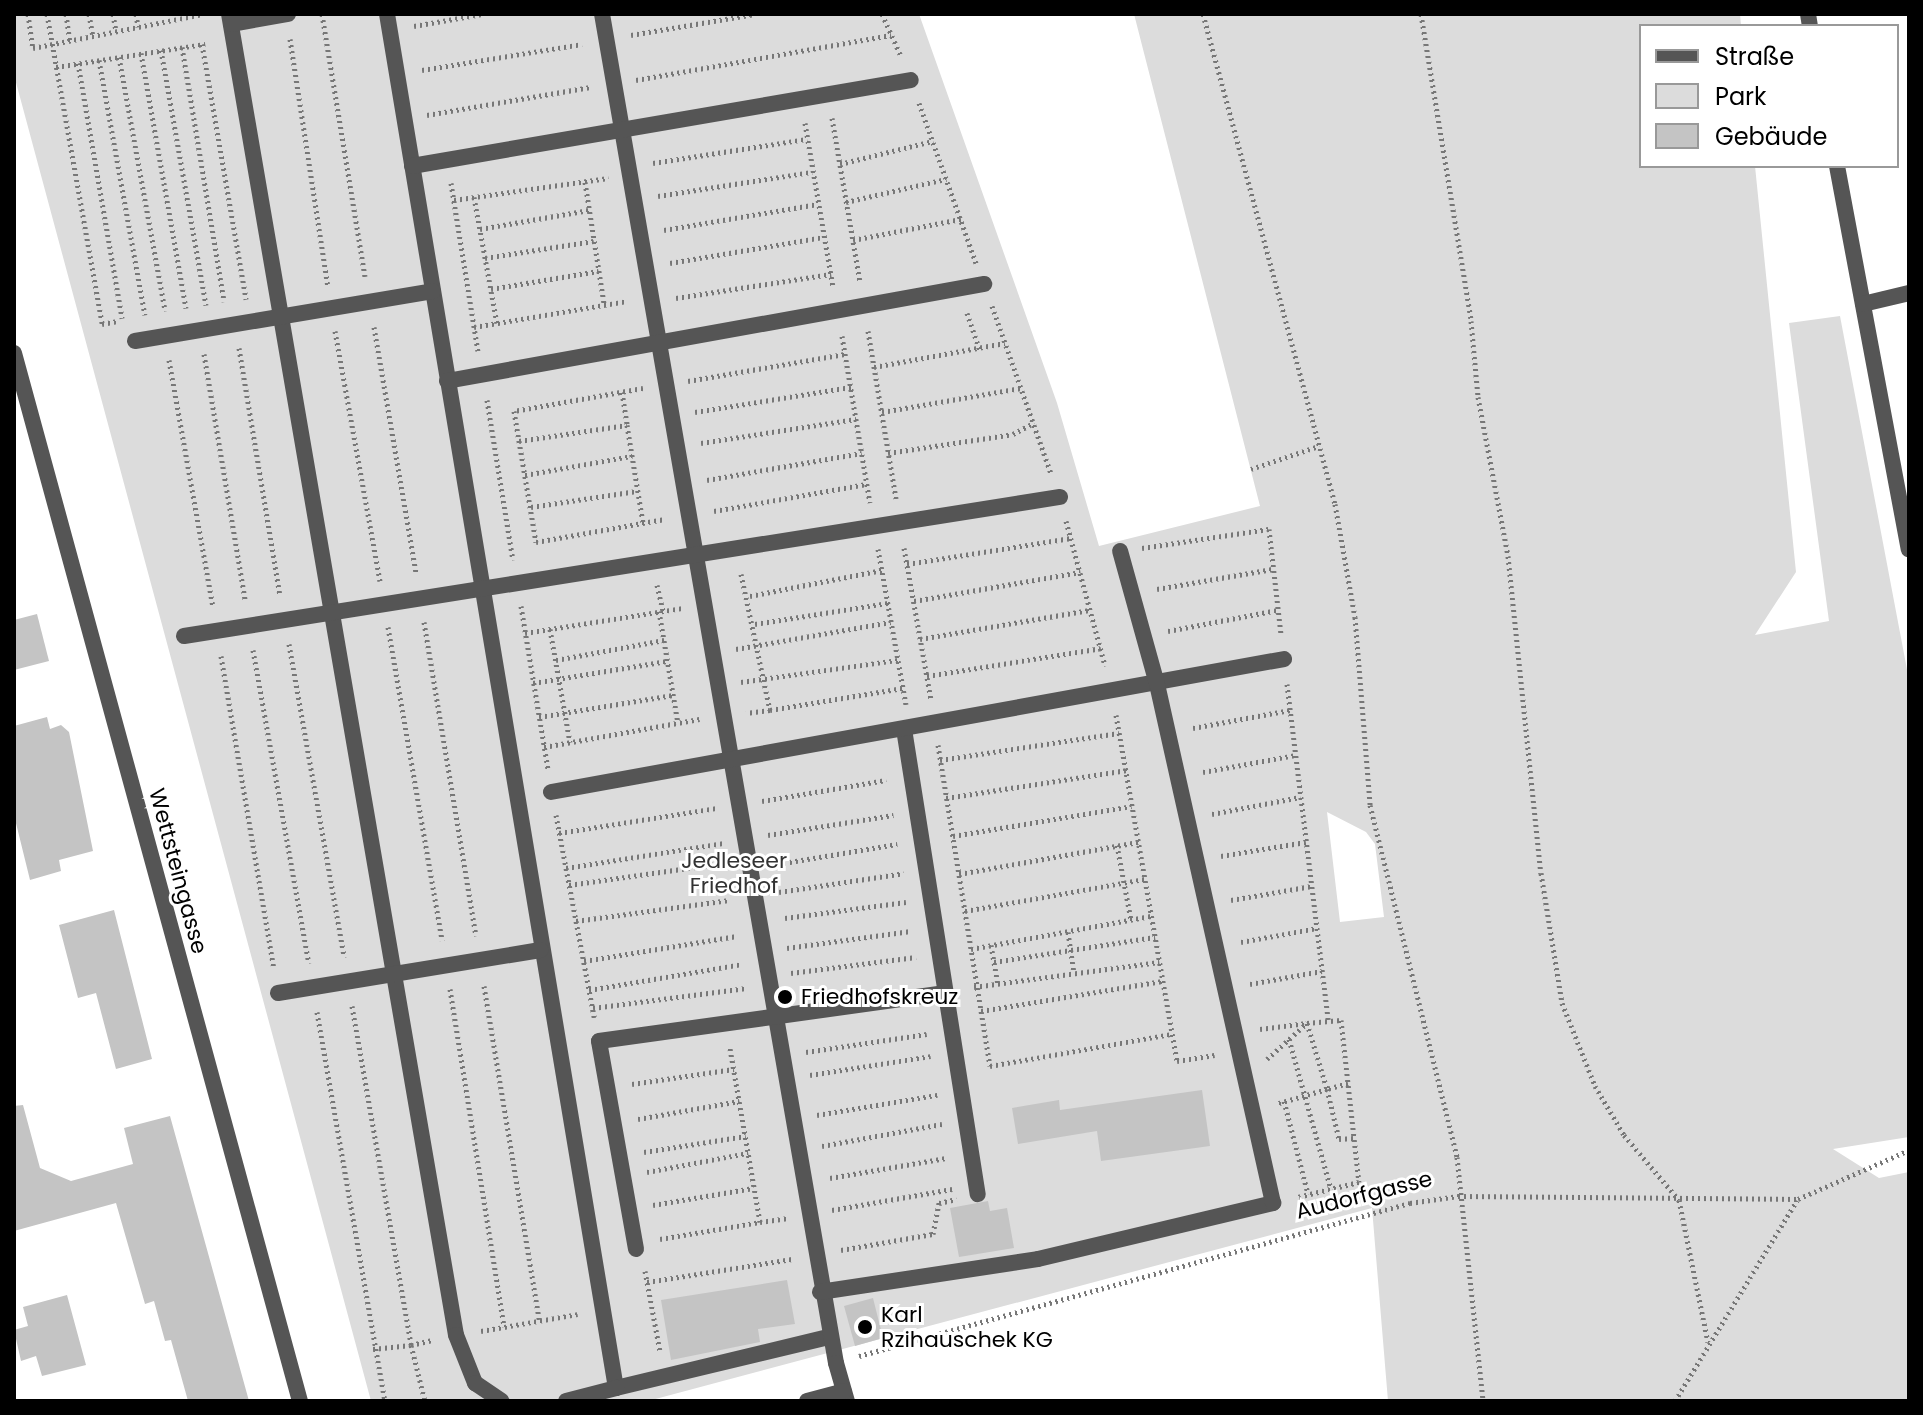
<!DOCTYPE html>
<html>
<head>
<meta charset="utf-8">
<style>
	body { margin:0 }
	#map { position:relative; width:1923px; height:1415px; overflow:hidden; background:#fff; font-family:Poppins,sans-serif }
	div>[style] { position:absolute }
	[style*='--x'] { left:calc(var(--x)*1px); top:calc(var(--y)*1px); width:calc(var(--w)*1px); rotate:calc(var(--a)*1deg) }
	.green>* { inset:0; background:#dcdcdc }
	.building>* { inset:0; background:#c4c4c4 }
	.path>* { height:5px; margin-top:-2.5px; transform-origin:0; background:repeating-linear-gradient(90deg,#777 0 2px,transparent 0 6px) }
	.lane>* { height:16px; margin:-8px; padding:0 8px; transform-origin:8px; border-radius:8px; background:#555 }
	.street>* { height:16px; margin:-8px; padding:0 8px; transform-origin:8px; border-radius:8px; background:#555 }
	.dots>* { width:22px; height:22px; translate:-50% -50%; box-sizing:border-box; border:4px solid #fff; border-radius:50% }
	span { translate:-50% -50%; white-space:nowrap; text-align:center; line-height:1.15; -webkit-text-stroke:6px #fff; paint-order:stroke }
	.park-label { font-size:22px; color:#333 }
	.street-label { font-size:22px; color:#000 }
	.poi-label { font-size:22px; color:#000 }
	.left { translate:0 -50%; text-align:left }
	.frame { position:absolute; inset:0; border:16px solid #000; pointer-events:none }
	.legend { position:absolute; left:1639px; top:24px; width:260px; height:144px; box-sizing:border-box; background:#fff; border:2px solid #999; margin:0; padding:10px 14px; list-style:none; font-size:24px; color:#000 }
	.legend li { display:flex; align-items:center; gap:16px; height:40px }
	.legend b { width:40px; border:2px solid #999 }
</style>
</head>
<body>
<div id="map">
	<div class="green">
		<i style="clip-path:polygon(evenodd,14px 14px,919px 14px,1057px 403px,1099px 546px,1260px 506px,1134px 14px,1740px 14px,1741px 26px,1641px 26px,1641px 166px,1755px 166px,1796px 572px,1755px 635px,1829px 621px,1789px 323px,1840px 316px,1909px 680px,1909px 1137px,1833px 1149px,1879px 1178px,1909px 1172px,1909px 1401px,1388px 1401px,1372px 1208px,648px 1401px,371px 1401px,14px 75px,14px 14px,1327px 812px,1366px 832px,1375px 844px,1384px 917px,1340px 922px,1327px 812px)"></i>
	</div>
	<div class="building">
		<i style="clip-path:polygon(37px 614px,49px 661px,14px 670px,14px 620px)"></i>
		<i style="clip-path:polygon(47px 717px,50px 729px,61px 725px,69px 732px,93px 851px,59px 860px,61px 871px,30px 880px,14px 815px,14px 726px)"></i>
		<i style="clip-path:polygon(114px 910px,152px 1059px,116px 1069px,96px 993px,78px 998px,59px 925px)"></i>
		<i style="clip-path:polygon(1202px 1090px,1210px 1146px,1101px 1161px,1097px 1131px,1018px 1144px,1012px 1108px,1059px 1100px,1060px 1110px)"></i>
		<i style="clip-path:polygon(23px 1105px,40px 1168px,71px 1181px,133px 1164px,124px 1128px,170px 1116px,249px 1401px,188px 1401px,171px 1340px,165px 1341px,154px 1301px,145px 1304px,116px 1203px,14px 1231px,14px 1106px)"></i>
		<i style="clip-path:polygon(988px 1201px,990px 1211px,1007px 1208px,1014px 1248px,959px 1257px,950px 1208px)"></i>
		<i style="clip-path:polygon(787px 1280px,795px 1324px,758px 1329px,760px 1342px,671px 1360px,661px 1300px)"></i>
		<i style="clip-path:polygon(67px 1295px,86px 1365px,42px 1376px,36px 1356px,21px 1361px,14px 1330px,28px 1326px,23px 1307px)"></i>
		<i style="clip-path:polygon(873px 1298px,883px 1338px,855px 1346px,844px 1306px)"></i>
	</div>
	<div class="path">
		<i style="--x:28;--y:14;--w:34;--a:82"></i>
		<i style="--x:33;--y:48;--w:173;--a:-11.3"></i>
		<i style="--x:47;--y:14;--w:315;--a:79.9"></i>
		<i style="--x:102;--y:324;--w:16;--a:-11"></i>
		<i style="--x:66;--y:14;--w:27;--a:82"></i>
		<i style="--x:89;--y:14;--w:22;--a:80"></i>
		<i style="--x:113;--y:14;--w:17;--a:80"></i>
		<i style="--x:136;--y:14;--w:13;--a:81"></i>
		<i style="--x:322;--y:14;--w:266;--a:80.7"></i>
		<i style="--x:882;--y:14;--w:46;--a:65.7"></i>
		<i style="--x:1203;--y:14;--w:507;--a:74.92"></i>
		<i style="--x:1335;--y:504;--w:115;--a:80"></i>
		<i style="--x:1355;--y:617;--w:189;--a:85.4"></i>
		<i style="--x:1370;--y:805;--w:363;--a:76.1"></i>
		<i style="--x:1457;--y:1157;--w:245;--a:83.9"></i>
		<i style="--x:1421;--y:14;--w:311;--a:80.7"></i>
		<i style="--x:1471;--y:321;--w:76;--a:84.7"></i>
		<i style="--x:1478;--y:397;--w:162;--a:79.3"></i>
		<i style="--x:1508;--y:556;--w:319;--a:84.1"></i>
		<i style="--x:1541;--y:873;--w:132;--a:80.8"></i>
		<i style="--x:1562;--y:1003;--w:89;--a:68.3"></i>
		<i style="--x:1595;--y:1086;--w:57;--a:59.4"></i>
		<i style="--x:1624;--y:1135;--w:85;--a:49.8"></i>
		<i style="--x:1679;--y:1200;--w:145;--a:78.5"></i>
		<i style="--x:414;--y:26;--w:69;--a:-10"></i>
		<i style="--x:631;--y:35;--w:126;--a:-9.6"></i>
		<i style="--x:290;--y:39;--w:250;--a:81.3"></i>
		<i style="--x:202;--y:44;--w:259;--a:80.2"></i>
		<i style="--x:182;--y:47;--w:258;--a:80.6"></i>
		<i style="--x:161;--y:50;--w:259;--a:80"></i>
		<i style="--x:141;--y:53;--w:259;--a:80"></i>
		<i style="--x:119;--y:57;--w:258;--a:79.7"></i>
		<i style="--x:99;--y:60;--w:259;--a:79.8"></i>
		<i style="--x:78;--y:63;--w:259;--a:80.2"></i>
		<i style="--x:56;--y:67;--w:151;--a:-8.8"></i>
		<i style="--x:422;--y:70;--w:162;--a:-9.2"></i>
		<i style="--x:636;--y:80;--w:259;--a:-10"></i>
		<i style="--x:919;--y:103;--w:170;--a:70.4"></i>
		<i style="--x:427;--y:115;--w:166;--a:-9.7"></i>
		<i style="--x:832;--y:118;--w:166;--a:80.3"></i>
		<i style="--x:805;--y:123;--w:165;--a:80.3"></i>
		<i style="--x:653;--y:163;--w:156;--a:-8.9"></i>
		<i style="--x:840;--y:164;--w:96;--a:-13.9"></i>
		<i style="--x:585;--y:182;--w:123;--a:81.1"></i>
		<i style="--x:451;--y:183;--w:170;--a:80.9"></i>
		<i style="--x:658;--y:196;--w:156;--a:-8.9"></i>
		<i style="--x:474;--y:197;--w:128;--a:79.7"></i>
		<i style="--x:454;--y:200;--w:156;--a:-8.1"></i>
		<i style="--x:846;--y:202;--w:103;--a:-13"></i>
		<i style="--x:480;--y:229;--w:111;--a:-9.9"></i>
		<i style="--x:664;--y:230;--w:156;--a:-9.6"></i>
		<i style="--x:853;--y:240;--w:110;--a:-11"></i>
		<i style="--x:485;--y:258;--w:110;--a:-8.9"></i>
		<i style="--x:670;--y:263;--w:155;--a:-9.6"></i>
		<i style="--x:491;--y:289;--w:109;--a:-9.5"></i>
		<i style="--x:676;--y:298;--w:157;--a:-8.8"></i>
		<i style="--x:992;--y:306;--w:178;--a:70.6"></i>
		<i style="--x:967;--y:313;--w:39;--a:71"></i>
		<i style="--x:374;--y:327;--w:250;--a:80.3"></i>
		<i style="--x:474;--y:327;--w:155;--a:-9.6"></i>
		<i style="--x:335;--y:331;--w:254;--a:79.8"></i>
		<i style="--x:868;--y:331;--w:170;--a:80.5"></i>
		<i style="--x:842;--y:336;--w:169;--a:80.5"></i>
		<i style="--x:239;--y:348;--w:250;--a:80.6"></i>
		<i style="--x:204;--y:354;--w:249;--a:80.5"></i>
		<i style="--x:169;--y:360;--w:251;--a:79.9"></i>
		<i style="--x:874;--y:367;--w:133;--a:-10.4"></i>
		<i style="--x:688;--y:381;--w:159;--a:-9.8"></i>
		<i style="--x:643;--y:388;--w:131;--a:169.9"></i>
		<i style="--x:514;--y:411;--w:133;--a:80.5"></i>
		<i style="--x:536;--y:542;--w:131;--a:-10.1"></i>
		<i style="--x:622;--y:392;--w:33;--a:81"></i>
		<i style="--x:487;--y:400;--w:162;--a:80.8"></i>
		<i style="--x:695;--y:412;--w:158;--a:-9.1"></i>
		<i style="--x:882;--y:412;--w:141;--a:-9.8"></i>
		<i style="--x:519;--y:441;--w:109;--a:-8.4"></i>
		<i style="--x:627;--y:425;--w:99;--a:80.7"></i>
		<i style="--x:701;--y:443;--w:157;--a:-8.8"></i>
		<i style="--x:888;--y:453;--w:126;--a:-8.6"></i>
		<i style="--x:1013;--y:434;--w:24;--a:-28"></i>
		<i style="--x:1251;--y:469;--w:72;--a:-18.7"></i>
		<i style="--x:525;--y:475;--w:109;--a:-10.1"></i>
		<i style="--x:707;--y:480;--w:157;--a:-9.9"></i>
		<i style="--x:531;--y:507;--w:107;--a:-8.6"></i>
		<i style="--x:714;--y:511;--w:155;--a:-10"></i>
		<i style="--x:1066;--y:521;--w:150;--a:74.9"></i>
		<i style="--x:904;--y:548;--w:154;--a:79.9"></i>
		<i style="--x:1142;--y:548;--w:128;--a:-8.5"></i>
		<i style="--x:1269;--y:529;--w:106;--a:83.5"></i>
		<i style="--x:878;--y:549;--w:158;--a:79.8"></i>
		<i style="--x:907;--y:564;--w:166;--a:-9"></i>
		<i style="--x:741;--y:574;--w:139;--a:78"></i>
		<i style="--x:770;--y:710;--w:24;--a:173"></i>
		<i style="--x:657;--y:585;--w:27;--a:77"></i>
		<i style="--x:1157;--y:589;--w:118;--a:-9.8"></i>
		<i style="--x:750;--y:596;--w:135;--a:-11.1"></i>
		<i style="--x:914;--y:601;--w:169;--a:-9.9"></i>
		<i style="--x:521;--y:606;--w:165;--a:80.6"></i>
		<i style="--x:659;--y:611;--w:114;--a:80.4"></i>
		<i style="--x:424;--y:622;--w:318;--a:80.6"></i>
		<i style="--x:755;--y:624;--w:135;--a:-9"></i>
		<i style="--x:388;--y:627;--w:318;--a:80.2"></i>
		<i style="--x:550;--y:629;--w:115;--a:80"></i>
		<i style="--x:1168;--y:631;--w:112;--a:-10.8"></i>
		<i style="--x:525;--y:633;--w:159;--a:-9"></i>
		<i style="--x:920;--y:639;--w:172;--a:-9.7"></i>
		<i style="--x:289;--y:644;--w:318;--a:80"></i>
		<i style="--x:736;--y:649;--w:157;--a:-9.9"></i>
		<i style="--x:253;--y:650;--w:318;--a:79.9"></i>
		<i style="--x:221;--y:656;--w:317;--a:80.4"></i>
		<i style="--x:556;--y:660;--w:110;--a:-10.5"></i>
		<i style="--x:927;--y:676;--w:176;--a:-9.1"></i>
		<i style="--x:741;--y:682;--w:159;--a:-8"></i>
		<i style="--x:533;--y:683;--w:136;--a:-9.3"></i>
		<i style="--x:1287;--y:684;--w:338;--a:83"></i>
		<i style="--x:770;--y:710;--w:135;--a:-9.4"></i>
		<i style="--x:1116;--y:715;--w:351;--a:80"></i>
		<i style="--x:1177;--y:1061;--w:38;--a:-9"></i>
		<i style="--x:539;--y:717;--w:136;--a:-9.3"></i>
		<i style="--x:1193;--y:728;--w:99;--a:-10.5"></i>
		<i style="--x:938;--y:745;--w:325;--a:80.8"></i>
		<i style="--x:990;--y:1066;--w:185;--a:-10"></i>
		<i style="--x:544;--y:747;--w:158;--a:-10.2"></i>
		<i style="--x:940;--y:760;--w:181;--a:-8.6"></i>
		<i style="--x:1203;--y:772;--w:95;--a:-10.4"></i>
		<i style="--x:946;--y:798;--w:182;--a:-8.8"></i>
		<i style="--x:762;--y:801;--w:126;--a:-9.6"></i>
		<i style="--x:1212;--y:814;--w:90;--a:-10.9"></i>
		<i style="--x:556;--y:815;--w:206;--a:79.3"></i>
		<i style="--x:559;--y:833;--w:159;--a:-9"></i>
		<i style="--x:768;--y:835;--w:127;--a:-9.1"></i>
		<i style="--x:953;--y:836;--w:181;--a:-9.5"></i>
		<i style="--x:1117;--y:845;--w:76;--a:79.4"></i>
		<i style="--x:1221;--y:856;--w:86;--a:-9.4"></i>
		<i style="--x:772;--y:865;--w:127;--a:-9.5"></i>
		<i style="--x:566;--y:868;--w:159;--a:-9"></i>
		<i style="--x:959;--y:874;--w:182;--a:-10.1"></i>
		<i style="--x:569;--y:885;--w:156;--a:-8.1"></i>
		<i style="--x:779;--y:892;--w:126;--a:-8.6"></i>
		<i style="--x:1231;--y:900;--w:82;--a:-9.8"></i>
		<i style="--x:965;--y:911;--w:183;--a:-10.1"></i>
		<i style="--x:785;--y:918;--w:122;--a:-7.5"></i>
		<i style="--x:576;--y:921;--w:155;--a:-7.8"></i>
		<i style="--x:1068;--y:932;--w:41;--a:81.7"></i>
		<i style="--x:1241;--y:942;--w:77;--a:-10.4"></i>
		<i style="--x:991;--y:945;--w:40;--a:80"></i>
		<i style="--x:787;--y:948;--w:125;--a:-7.8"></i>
		<i style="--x:971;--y:949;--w:183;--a:-10.4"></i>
		<i style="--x:584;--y:961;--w:155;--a:-9.3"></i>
		<i style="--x:994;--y:962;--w:163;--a:-8.8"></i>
		<i style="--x:791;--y:973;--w:126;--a:-7.3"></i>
		<i style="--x:1250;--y:984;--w:73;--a:-10.2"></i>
		<i style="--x:484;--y:986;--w:338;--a:80.6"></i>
		<i style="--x:974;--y:987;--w:187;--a:-7.7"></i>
		<i style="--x:450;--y:989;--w:342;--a:80.9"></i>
		<i style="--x:589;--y:990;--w:155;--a:-9.6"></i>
		<i style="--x:352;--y:1006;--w:344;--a:80.1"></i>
		<i style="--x:411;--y:1345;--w:22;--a:-13"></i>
		<i style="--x:593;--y:1008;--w:155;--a:-7.4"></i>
		<i style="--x:981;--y:1011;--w:184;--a:-9.4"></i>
		<i style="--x:317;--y:1012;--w:395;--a:80.1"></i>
		<i style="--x:1260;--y:1029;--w:47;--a:-7.3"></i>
		<i style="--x:1307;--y:1023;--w:69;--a:73.1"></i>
		<i style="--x:1327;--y:1089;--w:53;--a:163.6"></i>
		<i style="--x:1289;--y:1039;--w:156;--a:74.4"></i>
		<i style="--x:806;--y:1052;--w:122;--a:-8.5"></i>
		<i style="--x:1267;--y:1059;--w:54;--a:-42"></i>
		<i style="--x:1307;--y:1023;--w:34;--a:-5"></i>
		<i style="--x:1341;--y:1020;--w:163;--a:83.7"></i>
		<i style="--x:1359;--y:1182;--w:63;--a:166.2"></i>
		<i style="--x:810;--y:1075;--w:122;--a:-8.9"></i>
		<i style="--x:1348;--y:1083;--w:22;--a:164"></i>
		<i style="--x:1327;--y:1089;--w:51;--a:76.5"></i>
		<i style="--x:1339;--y:1139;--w:15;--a:-4"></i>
		<i style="--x:632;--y:1084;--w:103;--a:-8.4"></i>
		<i style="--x:1284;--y:1101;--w:96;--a:75.5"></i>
		<i style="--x:817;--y:1115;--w:122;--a:-9.5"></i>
		<i style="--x:638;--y:1119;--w:103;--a:-10.1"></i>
		<i style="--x:822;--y:1146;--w:122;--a:-10.4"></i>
		<i style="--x:644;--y:1152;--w:103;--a:-8.9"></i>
		<i style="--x:647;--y:1172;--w:103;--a:-10.7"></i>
		<i style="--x:830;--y:1178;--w:118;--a:-9.8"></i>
		<i style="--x:653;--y:1205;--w:102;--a:-9.6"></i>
		<i style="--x:832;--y:1210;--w:122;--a:-9.9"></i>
		<i style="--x:760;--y:1222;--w:27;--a:-8"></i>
		<i style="--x:660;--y:1239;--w:101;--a:-9.6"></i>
		<i style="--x:760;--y:1222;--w:177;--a:-99.8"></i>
		<i style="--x:841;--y:1250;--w:93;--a:-9.9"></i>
		<i style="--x:933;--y:1234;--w:32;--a:-79"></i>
		<i style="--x:939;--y:1203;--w:18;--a:-13"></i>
		<i style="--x:645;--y:1271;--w:81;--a:79.4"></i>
		<i style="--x:647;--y:1282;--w:147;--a:-9"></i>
		<i style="--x:481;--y:1331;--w:98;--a:-9.9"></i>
		<i style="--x:373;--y:1349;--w:38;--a:-6"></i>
		<i style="--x:411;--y:1345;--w:58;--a:76"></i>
		<i style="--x:859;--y:1356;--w:572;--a:-15.52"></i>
		<i style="--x:1410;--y:1203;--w:49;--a:-8.3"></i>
		<i style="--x:1458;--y:1196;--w:340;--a:0.5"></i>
		<i style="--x:1798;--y:1199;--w:121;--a:-23.8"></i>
		<i style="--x:1675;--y:1401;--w:235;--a:-58.7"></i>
	</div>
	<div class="lane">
		<i style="--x:229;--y:14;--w:1340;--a:80.25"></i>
		<i style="--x:456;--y:1335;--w:52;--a:68.4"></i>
		<i style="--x:475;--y:1383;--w:32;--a:34"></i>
		<i style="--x:387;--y:14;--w:1393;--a:80.54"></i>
		<i style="--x:616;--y:1388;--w:219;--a:-13.5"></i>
		<i style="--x:602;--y:14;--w:1369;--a:80.16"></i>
		<i style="--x:231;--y:24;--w:58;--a:-10"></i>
		<i style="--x:412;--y:166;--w:506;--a:-9.78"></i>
		<i style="--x:135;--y:341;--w:302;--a:-9.5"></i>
		<i style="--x:447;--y:381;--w:546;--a:-10.24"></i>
		<i style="--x:184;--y:636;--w:887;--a:-9.02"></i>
		<i style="--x:904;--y:729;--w:471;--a:81"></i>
		<i style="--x:551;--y:792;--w:745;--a:-10.28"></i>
		<i style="--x:278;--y:993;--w:266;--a:-9.3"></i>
		<i style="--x:636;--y:1249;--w:211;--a:-100.1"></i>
		<i style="--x:599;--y:1041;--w:350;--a:-7.9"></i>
		<i style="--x:820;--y:1292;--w:220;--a:-8.6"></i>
		<i style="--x:1038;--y:1259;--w:242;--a:-13.4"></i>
		<i style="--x:1273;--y:1203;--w:532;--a:-102.6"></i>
		<i style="--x:1157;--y:684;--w:138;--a:-105.5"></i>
		<i style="--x:566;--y:1401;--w:52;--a:-14.6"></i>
	</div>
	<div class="street">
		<i style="--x:1808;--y:14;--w:12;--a:81"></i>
		<i style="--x:1837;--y:166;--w:390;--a:79.4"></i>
		<i style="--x:1863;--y:304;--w:47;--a:-13.4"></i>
		<i style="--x:14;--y:353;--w:1086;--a:74.74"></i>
		<i style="--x:836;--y:1363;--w:40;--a:74"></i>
		<i style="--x:807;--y:1401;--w:38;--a:-15"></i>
	</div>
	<div class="dots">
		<i style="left:785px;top:997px;background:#000"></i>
		<i style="left:865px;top:1327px;background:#000"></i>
	</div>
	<div class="park-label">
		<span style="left:734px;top:873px">Jedleseer<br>Friedhof</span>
	</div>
	<div class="street-label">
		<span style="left:178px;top:871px;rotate:75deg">Wettsteingasse</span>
		<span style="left:1364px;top:1195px;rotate:-14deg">Audorfgasse</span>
	</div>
	<div class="poi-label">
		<span class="left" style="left:801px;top:997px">Friedhofskreuz</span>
		<span class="left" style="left:881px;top:1327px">Karl<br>Rzihauschek KG</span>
	</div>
	<div class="frame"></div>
	<ul class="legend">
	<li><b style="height:10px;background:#555"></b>Straße</li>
	<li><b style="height:22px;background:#dcdcdc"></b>Park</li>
	<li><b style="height:22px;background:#c4c4c4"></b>Gebäude</li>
	</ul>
</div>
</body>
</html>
